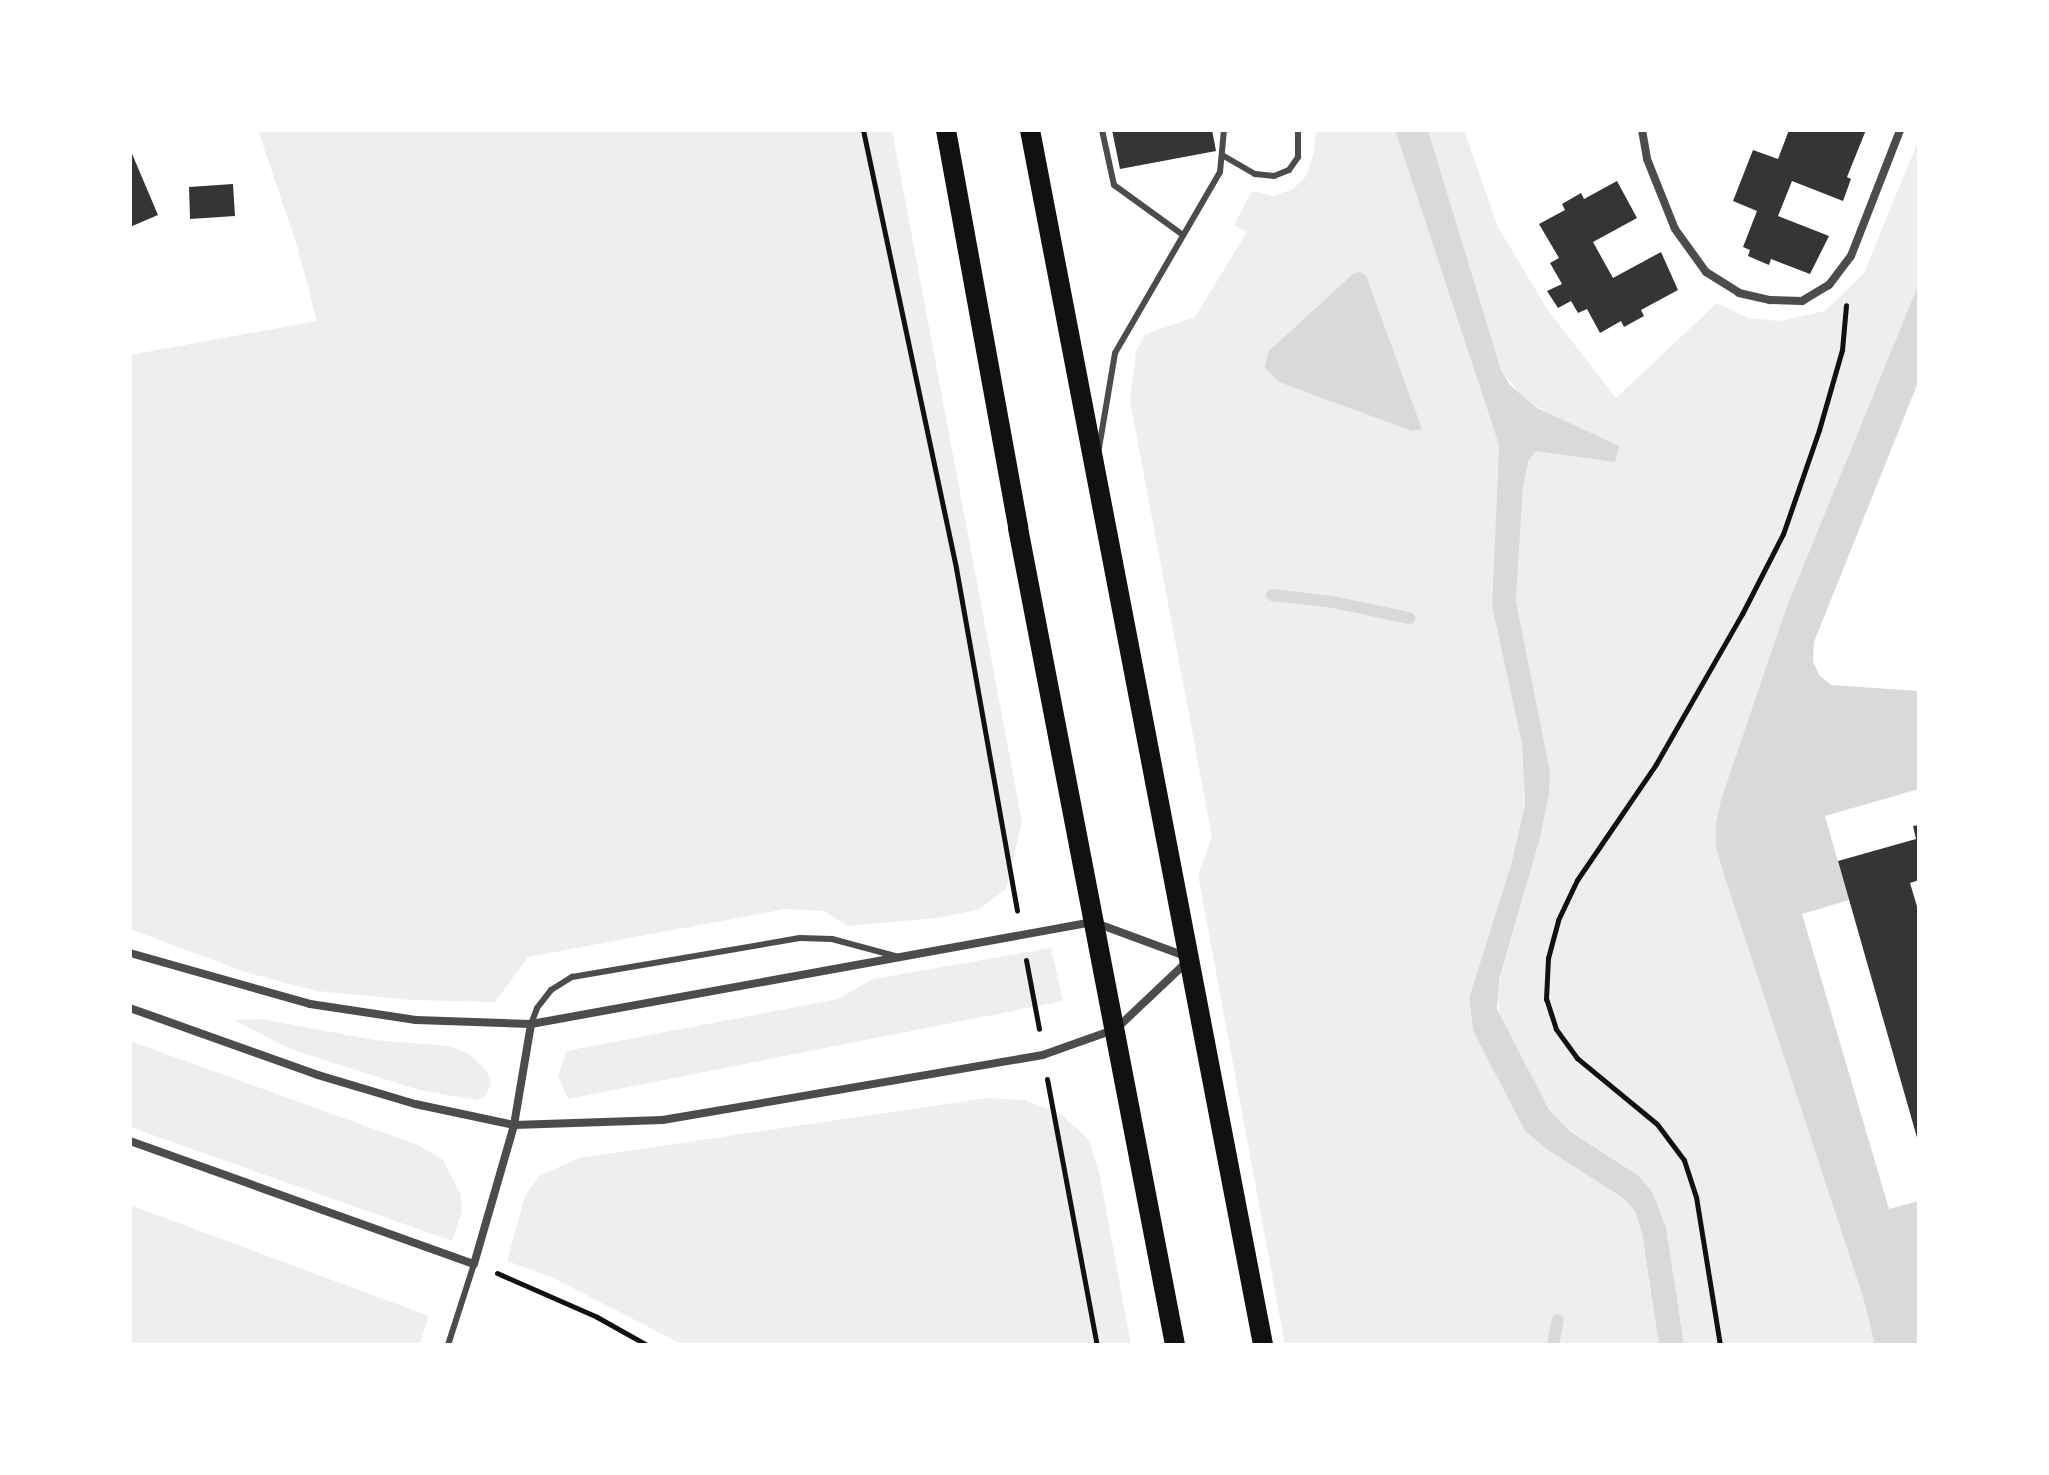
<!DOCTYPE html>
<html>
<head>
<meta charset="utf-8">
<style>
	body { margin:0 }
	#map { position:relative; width:2049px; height:1475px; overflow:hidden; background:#fff; font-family:Lora,serif }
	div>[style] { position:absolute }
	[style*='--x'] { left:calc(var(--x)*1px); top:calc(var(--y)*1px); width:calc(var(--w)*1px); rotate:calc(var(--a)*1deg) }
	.green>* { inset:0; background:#eee }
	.water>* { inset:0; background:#d9d9d9 }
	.stream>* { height:12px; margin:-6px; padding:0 6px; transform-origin:6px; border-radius:6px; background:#d9d9d9 }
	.building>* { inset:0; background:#353535 }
	.path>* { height:5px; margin:-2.5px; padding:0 2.5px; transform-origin:2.5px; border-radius:2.5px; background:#111 }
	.service>* { height:6px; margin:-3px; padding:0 3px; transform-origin:3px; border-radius:3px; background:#4c4c4c }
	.minor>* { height:8px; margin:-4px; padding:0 4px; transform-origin:4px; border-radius:4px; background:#4c4c4c }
	.primary>* { height:20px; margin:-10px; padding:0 10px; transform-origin:10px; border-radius:10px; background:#111 }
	span { translate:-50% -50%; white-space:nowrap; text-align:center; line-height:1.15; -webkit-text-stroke:8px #fff; paint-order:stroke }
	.frame { position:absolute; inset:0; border:132px solid #fff; pointer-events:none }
</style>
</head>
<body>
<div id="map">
	<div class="green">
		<i style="clip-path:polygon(258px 130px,892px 130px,1022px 822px,1006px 889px,978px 910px,936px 918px,848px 926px,824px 911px,786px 909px,528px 957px,495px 1002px,411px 1000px,317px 991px,248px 973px,130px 929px,130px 355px,317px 321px,298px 249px)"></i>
		<i style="clip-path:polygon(1316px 130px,1395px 130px,1499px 445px,1492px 606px,1522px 744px,1525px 805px,1511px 865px,1469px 998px,1473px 1031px,1525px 1131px,1549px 1151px,1622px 1197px,1635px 1211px,1642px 1233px,1659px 1345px,1285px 1345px,1198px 875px,1212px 837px,1130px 401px,1136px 351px,1146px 334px,1195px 317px,1247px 232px,1234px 225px,1252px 191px,1273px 196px,1293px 189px,1306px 176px,1314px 152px)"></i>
		<i style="clip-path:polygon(1428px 130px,1464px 130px,1498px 227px,1547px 309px,1616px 398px,1717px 303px,1748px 318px,1779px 321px,1825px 311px,1864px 273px,1919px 139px,1919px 283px,1787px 606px,1716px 847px,1863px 1297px,1875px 1345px,1684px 1345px,1666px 1227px,1653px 1193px,1639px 1176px,1572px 1132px,1549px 1110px,1500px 1019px,1497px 989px,1540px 838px,1549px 794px,1550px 772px,1516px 601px,1523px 487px,1531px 454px,1552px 416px,1523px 398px,1501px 370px)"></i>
		<i style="clip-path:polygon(1051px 948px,1063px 1001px,568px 1099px,558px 1076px,566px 1051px,838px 999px,873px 979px)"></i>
		<i style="clip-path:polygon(261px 1019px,374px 1040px,449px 1046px,469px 1054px,486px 1070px,491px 1083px,486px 1095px,476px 1100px,419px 1090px,290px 1049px,234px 1020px)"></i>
		<i style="clip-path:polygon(130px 1041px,418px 1145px,443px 1160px,460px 1193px,462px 1210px,452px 1241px,130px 1127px)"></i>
		<i style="clip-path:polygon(987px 1098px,1025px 1100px,1061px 1114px,1089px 1140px,1100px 1176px,1131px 1345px,684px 1345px,551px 1277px,507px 1261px,525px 1196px,539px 1176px,579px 1158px)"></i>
		<i style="clip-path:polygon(130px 1205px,429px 1316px,419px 1345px,130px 1345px)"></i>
	</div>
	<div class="water">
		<i style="clip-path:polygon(1395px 130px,1428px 130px,1501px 370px,1510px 385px,1537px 408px,1619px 446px,1615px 462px,1536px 451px,1529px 460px,1523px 487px,1516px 601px,1550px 772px,1549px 794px,1540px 838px,1499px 980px,1497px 1009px,1549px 1110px,1571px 1132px,1639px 1176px,1653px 1193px,1666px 1227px,1684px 1345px,1659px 1345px,1642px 1233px,1635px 1211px,1622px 1197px,1549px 1151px,1525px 1131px,1473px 1031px,1469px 998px,1511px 865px,1525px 805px,1522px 744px,1492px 606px,1499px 445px)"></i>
		<i style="clip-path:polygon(1361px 272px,1366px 276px,1422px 429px,1412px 431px,1279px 382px,1265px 368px,1268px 352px,1354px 273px)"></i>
		<i style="clip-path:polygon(1919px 283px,1919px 380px,1814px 642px,1813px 661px,1819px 675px,1831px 685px,1919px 691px,1919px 789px,1825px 816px,1849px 900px,1802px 914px,1889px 1209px,1919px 1201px,1919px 1345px,1875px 1345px,1863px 1297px,1722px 868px,1716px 847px,1716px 824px,1721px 800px,1787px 606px)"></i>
	</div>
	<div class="stream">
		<i style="--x:1272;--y:595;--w:61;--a:6.5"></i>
		<i style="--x:1333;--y:602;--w:78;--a:11.9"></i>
		<i style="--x:1553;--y:1345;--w:25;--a:-79"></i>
	</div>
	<div class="building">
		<i style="clip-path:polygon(1112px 130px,1212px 130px,1216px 151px,1120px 169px)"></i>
		<i style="clip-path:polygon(1789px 130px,1866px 130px,1847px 177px,1851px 179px,1843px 201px,1792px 181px,1778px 216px,1829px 236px,1810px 274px,1771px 259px,1769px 265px,1748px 256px,1750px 250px,1743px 247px,1757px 211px,1733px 201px,1753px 150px,1778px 159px)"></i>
		<i style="clip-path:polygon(130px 149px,158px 215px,130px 227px)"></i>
		<i style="clip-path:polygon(1617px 181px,1637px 218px,1593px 242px,1613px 278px,1661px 252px,1678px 290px,1641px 310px,1644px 316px,1624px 327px,1621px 321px,1600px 333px,1587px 309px,1578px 313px,1571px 301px,1558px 308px,1547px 291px,1562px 284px,1550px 263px,1559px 258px,1539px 224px,1565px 210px,1562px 204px,1581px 193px,1584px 199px)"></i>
		<i style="clip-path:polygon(233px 184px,235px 216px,190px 219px,189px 187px)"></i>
		<i style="clip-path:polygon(1919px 825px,1919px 880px,1910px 883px,1919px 913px,1918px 1141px,1838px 861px,1916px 839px,1913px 826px)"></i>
	</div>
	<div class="path">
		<i style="--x:863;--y:130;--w:448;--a:78"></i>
		<i style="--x:956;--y:568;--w:348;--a:79.9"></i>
		<i style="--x:1026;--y:960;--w:70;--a:79.3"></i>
		<i style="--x:1047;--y:1079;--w:271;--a:79.4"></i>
		<i style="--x:497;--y:1273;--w:109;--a:23.7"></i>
		<i style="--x:597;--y:1317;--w:57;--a:29.2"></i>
		<i style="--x:1720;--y:1345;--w:150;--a:-99.2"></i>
		<i style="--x:1696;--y:1197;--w:39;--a:-108"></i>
		<i style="--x:1684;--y:1160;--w:45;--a:-126.9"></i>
		<i style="--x:1657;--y:1124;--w:104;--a:-140.5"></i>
		<i style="--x:1577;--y:1058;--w:36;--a:-126"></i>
		<i style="--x:1556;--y:1029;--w:32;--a:-108"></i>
		<i style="--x:1546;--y:999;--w:41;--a:-87.2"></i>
		<i style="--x:1548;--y:958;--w:39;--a:-75"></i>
		<i style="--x:1558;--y:920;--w:44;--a:-64.6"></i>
		<i style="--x:1577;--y:880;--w:140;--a:-55.7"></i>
		<i style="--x:1656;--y:764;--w:173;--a:-60.2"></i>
		<i style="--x:1742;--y:614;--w:90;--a:-62.9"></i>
		<i style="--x:1783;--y:534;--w:110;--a:-70.9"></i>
		<i style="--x:1819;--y:430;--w:83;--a:-74"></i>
		<i style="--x:1842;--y:350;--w:45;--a:-84.9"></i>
	</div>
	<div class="service">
		<i style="--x:1102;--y:130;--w:56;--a:77.7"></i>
		<i style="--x:1114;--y:185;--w:85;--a:35.9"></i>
		<i style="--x:1222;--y:155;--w:38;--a:30"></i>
		<i style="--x:1255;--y:174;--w:19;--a:6"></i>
		<i style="--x:1274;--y:176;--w:16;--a:-22"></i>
		<i style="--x:1289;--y:170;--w:16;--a:-55"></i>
		<i style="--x:1298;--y:157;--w:27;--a:-90"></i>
		<i style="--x:1099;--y:448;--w:96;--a:-80.4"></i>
		<i style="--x:1115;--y:353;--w:209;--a:-59.9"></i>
		<i style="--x:1220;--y:172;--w:42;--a:-84.6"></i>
		<i style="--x:531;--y:1024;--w:17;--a:-69"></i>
		<i style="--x:537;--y:1008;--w:23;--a:-52"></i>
		<i style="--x:551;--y:990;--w:25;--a:-32"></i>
		<i style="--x:572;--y:977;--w:231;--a:-9.7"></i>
		<i style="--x:800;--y:938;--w:32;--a:2"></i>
		<i style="--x:832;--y:939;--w:69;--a:15"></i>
		<i style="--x:448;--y:1345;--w:85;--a:-72.2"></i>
	</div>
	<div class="minor">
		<i style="--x:1642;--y:130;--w:29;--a:80"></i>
		<i style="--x:1647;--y:159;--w:75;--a:68.2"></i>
		<i style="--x:1675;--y:229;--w:53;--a:54.2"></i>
		<i style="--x:1706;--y:272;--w:39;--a:32"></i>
		<i style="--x:1739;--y:293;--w:32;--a:13"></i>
		<i style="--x:1770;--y:300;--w:32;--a:2"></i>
		<i style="--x:1802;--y:301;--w:31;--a:-31"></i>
		<i style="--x:1829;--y:285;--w:36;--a:-53"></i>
		<i style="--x:1851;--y:256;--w:135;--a:-68.7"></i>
		<i style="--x:130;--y:953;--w:187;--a:15.8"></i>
		<i style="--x:310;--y:1004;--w:107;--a:8.6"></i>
		<i style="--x:416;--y:1020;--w:115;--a:2"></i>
		<i style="--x:531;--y:1024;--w:571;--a:-10.29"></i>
		<i style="--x:1093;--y:922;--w:104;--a:20.2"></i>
		<i style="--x:1191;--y:958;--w:103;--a:136.6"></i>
		<i style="--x:1116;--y:1029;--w:77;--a:160.4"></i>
		<i style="--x:1043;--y:1055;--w:386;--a:170.3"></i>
		<i style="--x:663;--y:1120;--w:149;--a:178.1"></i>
		<i style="--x:514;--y:1125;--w:101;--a:-168"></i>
		<i style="--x:415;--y:1104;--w:101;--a:-163.4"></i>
		<i style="--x:318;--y:1075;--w:200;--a:-160.4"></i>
		<i style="--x:130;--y:1141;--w:365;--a:19.7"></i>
		<i style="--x:474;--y:1264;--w:145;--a:-73.9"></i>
		<i style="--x:514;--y:1125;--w:102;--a:-80.4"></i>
	</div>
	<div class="primary">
		<i style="--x:946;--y:130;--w:404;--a:79.7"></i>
		<i style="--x:1018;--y:528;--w:832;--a:79.12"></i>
		<i style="--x:1030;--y:130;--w:1237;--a:79.14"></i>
	</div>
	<div class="frame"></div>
</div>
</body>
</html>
